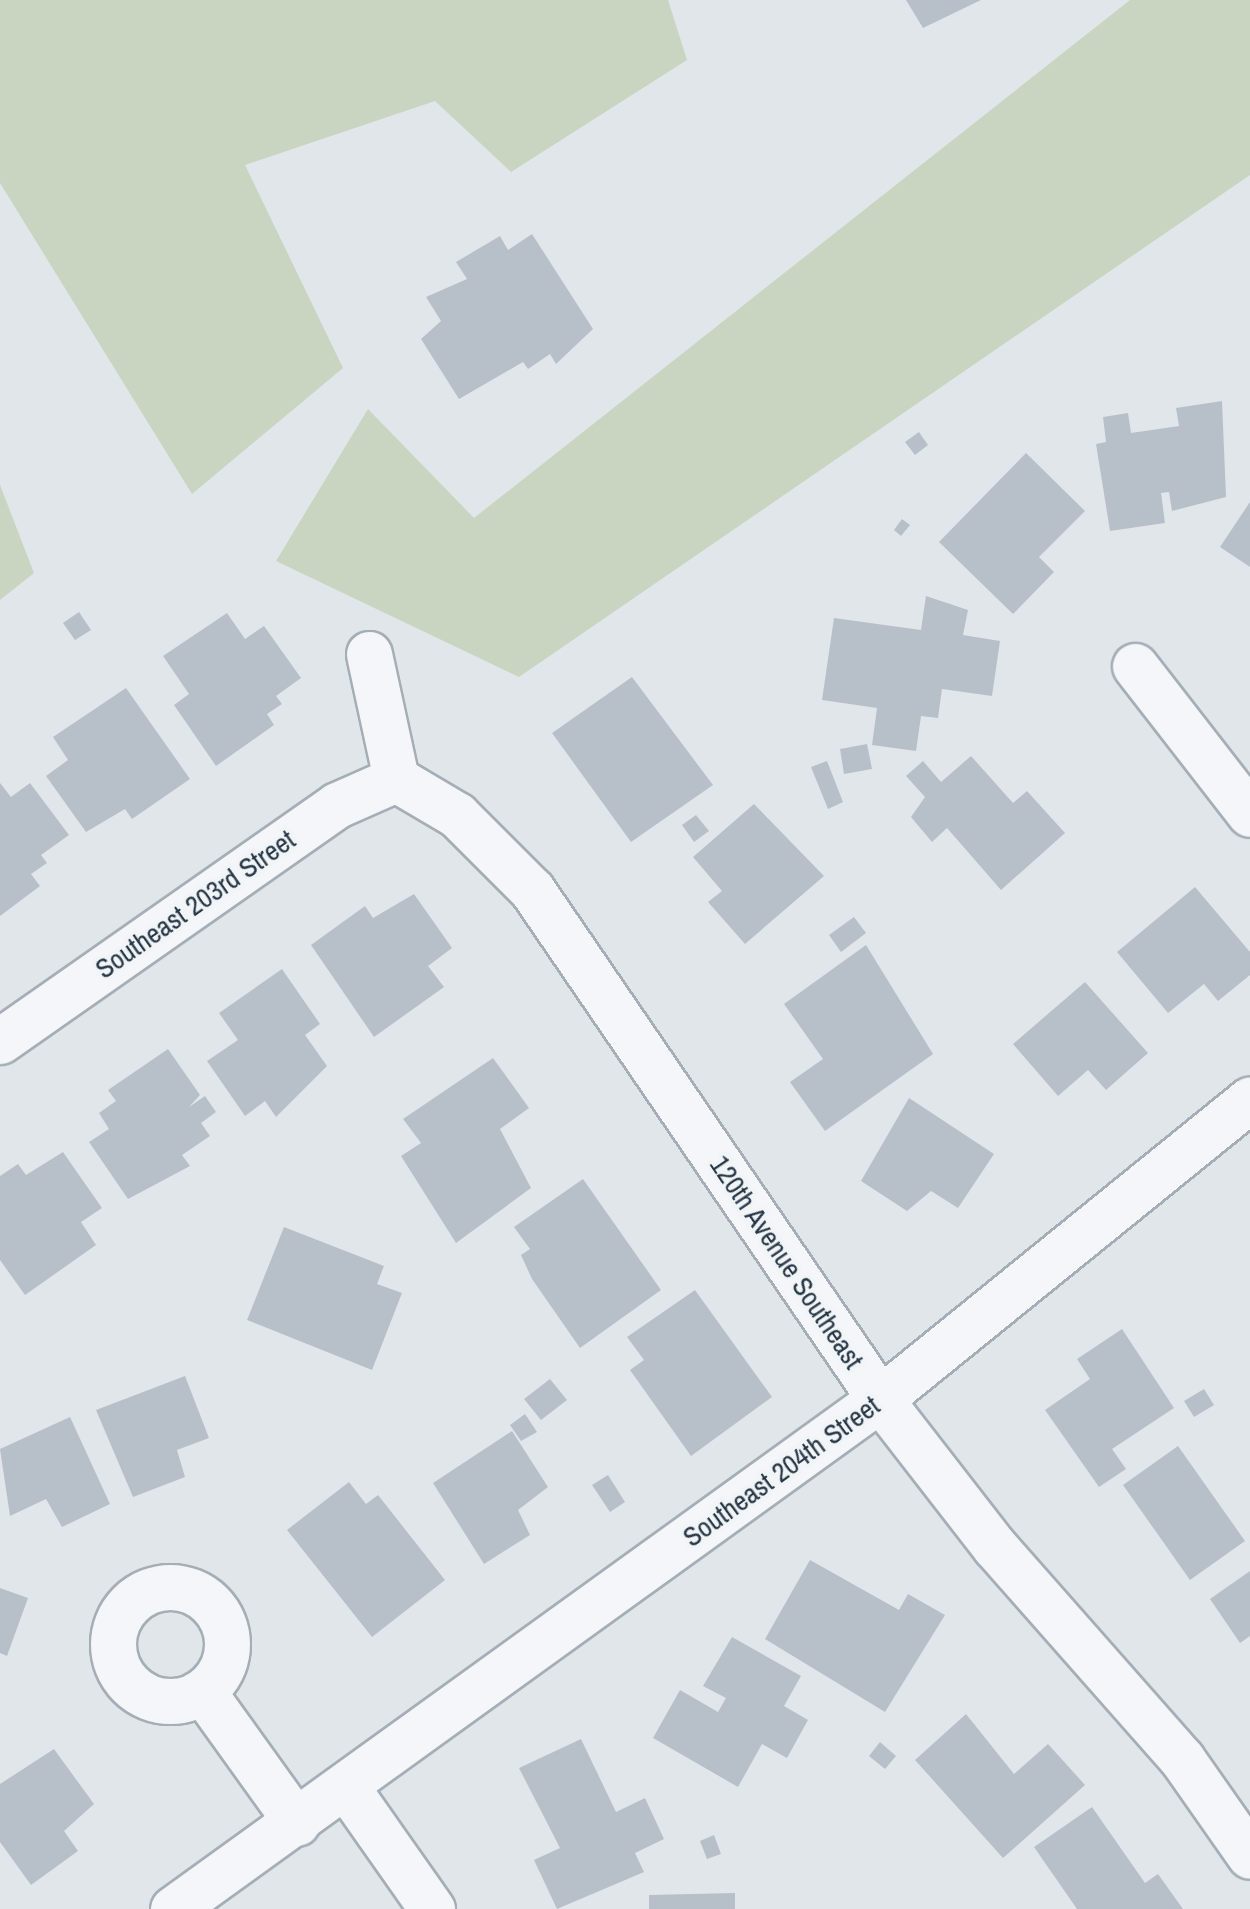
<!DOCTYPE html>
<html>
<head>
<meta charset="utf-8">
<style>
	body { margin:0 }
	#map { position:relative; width:1250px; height:1909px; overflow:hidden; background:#e1e6eb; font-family:"Archivo Narrow",sans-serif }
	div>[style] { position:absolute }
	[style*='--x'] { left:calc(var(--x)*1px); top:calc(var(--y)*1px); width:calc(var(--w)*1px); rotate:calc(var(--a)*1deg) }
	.green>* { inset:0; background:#c9d5c1 }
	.building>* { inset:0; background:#b7c0c9 }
	.roads { filter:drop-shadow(2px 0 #a5aeb6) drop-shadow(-2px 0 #a5aeb6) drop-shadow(0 2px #a5aeb6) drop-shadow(0 -2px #a5aeb6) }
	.minor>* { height:45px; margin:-22.5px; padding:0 22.5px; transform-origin:22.5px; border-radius:22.5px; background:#f4f6f9 }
	.minor>.ring { margin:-22.5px; padding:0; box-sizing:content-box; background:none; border:45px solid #f4f6f9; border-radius:50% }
	span { translate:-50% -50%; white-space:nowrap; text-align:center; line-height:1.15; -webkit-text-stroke:8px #f1f5f8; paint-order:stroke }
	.street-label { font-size:28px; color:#273644 }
</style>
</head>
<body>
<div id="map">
	<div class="green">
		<i style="clip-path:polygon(0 0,668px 0,687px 60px,511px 172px,435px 101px,245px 165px,343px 368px,192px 494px,0 183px)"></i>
		<i style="clip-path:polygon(1130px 0,1250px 0,1250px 175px,519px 677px,276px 561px,368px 409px,474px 518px)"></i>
		<i style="clip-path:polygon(0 485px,34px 573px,0 600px)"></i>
	</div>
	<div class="building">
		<i style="clip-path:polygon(906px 0,981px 0,923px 28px)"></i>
		<i style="clip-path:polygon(532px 234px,593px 329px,556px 364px,550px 354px,528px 369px,523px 362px,459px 399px,421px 339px,441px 321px,426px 297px,467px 279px,456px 262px,500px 236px,508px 250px)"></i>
		<i style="clip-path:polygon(1222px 401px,1226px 497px,1172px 511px,1169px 492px,1161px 493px,1165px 523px,1110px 531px,1096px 444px,1106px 442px,1103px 417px,1128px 413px,1131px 433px,1179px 426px,1176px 408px)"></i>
		<i style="clip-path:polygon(919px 432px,928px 445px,915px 455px,905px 442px)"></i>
		<i style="clip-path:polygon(1026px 453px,1085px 511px,1039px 557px,1054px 572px,1013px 614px,939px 542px)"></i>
		<i style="clip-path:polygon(1250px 502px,1250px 567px,1220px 547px)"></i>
		<i style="clip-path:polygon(902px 519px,910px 525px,901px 536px,894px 530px)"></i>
		<i style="clip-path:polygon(926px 596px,968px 610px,963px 635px,1000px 641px,992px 696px,942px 689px,938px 718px,921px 716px,916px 751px,872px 745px,877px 708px,822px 700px,834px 618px,921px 630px)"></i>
		<i style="clip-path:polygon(79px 612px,91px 630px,75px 640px,63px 623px)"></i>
		<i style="clip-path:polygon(227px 613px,245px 639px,264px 626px,301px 678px,276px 696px,282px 704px,267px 714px,274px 725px,216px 766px,174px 705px,189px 694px,163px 656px)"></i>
		<i style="clip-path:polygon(632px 677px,713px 785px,631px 842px,552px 733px)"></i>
		<i style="clip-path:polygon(126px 688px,190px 779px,132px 819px,125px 809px,86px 832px,46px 776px,68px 760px,53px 737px)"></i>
		<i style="clip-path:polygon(867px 744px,872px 769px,844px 774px,840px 749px)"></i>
		<i style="clip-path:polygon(971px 756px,1013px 803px,1027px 791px,1065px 833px,1001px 890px,947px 828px,932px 842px,911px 817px,925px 797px,906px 776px,923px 761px,941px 782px)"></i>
		<i style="clip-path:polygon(827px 761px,843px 802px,828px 809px,811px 767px)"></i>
		<i style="clip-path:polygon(0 783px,11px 797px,30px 783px,69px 835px,41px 855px,47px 863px,31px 874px,40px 886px,0 916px)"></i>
		<i style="clip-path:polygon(754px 804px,824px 876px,745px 944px,708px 902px,722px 891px,693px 857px)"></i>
		<i style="clip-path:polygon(696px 815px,709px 831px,694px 842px,682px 825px)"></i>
		<i style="clip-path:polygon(1195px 887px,1250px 952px,1250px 975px,1218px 1001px,1204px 984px,1168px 1013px,1117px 952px)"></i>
		<i style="clip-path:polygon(414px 894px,452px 948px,428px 966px,444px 987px,374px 1037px,311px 945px,365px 906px,373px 918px)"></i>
		<i style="clip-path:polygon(854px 917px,866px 933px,841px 952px,829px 935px)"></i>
		<i style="clip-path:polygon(866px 945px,933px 1054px,825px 1131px,790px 1082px,823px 1059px,784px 1004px)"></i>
		<i style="clip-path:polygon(282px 969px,320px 1024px,305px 1035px,327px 1066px,276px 1117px,265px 1101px,245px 1116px,207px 1061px,238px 1040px,219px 1013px)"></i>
		<i style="clip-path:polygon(1085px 982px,1148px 1053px,1106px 1090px,1088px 1070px,1058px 1096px,1013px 1044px)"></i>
		<i style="clip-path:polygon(168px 1049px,200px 1095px,189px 1107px,205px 1096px,216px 1112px,201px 1123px,210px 1136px,182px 1155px,190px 1166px,128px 1199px,89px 1142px,109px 1129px,99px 1113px,116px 1101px,108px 1090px)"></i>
		<i style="clip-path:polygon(493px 1058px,529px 1108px,500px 1129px,531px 1188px,456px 1243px,401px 1156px,421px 1143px,403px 1119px)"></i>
		<i style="clip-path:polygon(909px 1098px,994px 1154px,958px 1208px,931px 1191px,907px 1211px,861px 1181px)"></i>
		<i style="clip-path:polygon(63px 1152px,102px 1208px,81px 1222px,96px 1245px,25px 1295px,0 1260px,0 1176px,18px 1164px,26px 1175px)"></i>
		<i style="clip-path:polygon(583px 1179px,661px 1290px,580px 1348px,532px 1279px,521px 1255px,530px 1249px,514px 1227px)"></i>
		<i style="clip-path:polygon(284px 1227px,384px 1266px,377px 1284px,402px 1293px,372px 1370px,247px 1320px)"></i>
		<i style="clip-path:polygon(695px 1290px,772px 1397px,691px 1456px,630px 1370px,644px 1360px,627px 1337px)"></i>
		<i style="clip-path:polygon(1122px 1329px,1174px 1408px,1112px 1449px,1126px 1469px,1099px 1487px,1045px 1410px,1090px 1379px,1077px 1359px)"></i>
		<i style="clip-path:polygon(185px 1376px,209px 1438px,177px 1450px,185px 1477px,133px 1497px,96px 1410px)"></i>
		<i style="clip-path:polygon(550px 1379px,567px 1400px,541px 1420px,524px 1399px)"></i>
		<i style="clip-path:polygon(1204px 1389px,1214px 1405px,1194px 1417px,1184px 1401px)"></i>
		<i style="clip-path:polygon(525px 1414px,537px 1432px,521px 1441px,510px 1425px)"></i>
		<i style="clip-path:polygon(70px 1417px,110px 1504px,62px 1527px,46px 1499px,10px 1516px,0 1449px)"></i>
		<i style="clip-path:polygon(512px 1431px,548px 1487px,518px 1510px,530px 1535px,484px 1564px,433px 1483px)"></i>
		<i style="clip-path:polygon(1178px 1446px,1245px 1541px,1190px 1580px,1123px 1485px)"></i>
		<i style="clip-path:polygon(608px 1475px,625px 1502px,610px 1512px,592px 1485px)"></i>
		<i style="clip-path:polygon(349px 1482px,366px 1504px,378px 1495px,445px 1580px,372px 1637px,287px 1530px)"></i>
		<i style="clip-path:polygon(810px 1560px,899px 1610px,908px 1594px,945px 1615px,885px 1712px,765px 1639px)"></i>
		<i style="clip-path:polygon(1250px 1571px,1250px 1636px,1240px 1643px,1210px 1599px)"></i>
		<i style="clip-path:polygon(0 1588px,28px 1598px,7px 1656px,0 1653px)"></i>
		<i style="clip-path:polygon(732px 1637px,801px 1676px,784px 1706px,808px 1720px,787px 1758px,762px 1744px,738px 1787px,653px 1738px,680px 1690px,718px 1712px,726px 1698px,703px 1686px)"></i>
		<i style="clip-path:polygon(966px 1714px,1014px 1774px,1048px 1744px,1085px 1785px,1003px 1858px,915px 1760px)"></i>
		<i style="clip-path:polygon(581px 1739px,616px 1812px,645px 1798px,664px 1839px,635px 1853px,644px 1872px,557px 1909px,534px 1860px,560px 1848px,519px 1768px)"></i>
		<i style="clip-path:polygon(880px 1742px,896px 1756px,885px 1769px,869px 1756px)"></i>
		<i style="clip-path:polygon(54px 1749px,94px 1804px,64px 1831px,78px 1851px,31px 1885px,0 1842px,0 1784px)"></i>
		<i style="clip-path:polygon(1092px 1807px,1145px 1883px,1158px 1874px,1183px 1909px,1077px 1909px,1034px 1847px)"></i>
		<i style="clip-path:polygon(714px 1835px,721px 1854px,707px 1859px,700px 1841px)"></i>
		<i style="clip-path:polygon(735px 1893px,735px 1909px,649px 1909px,649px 1895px)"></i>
	</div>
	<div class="roads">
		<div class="minor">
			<i style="--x:369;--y:654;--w:128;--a:77.8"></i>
			<i style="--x:396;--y:779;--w:71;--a:30.5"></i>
			<i style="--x:457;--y:815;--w:106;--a:45"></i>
			<i style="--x:532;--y:890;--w:617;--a:55.64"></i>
			<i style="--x:880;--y:1399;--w:187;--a:52.2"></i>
			<i style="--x:995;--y:1547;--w:283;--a:48.6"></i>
			<i style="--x:1182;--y:1759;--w:118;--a:55"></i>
			<i style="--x:1135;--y:666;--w:187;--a:52.2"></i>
			<i style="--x:0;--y:1041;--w:411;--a:-35"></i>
			<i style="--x:337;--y:805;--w:64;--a:-23.8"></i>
			<i class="ring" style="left:113px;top:1587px;width:69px;height:69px"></i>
			<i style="--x:203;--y:1692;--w:161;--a:54.3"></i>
			<i style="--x:347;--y:1788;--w:148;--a:54.9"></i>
			<i style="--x:173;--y:1909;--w:872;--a:-35.81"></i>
			<i style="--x:880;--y:1399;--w:476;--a:-39"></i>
		</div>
	</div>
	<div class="street-label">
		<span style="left:195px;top:904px;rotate:-35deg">Southeast 203rd Street</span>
		<span style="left:787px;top:1262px;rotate:56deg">120th Avenue Southeast</span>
		<span style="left:781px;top:1471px;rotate:-36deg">Southeast 204th Street</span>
	</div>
</div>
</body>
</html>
